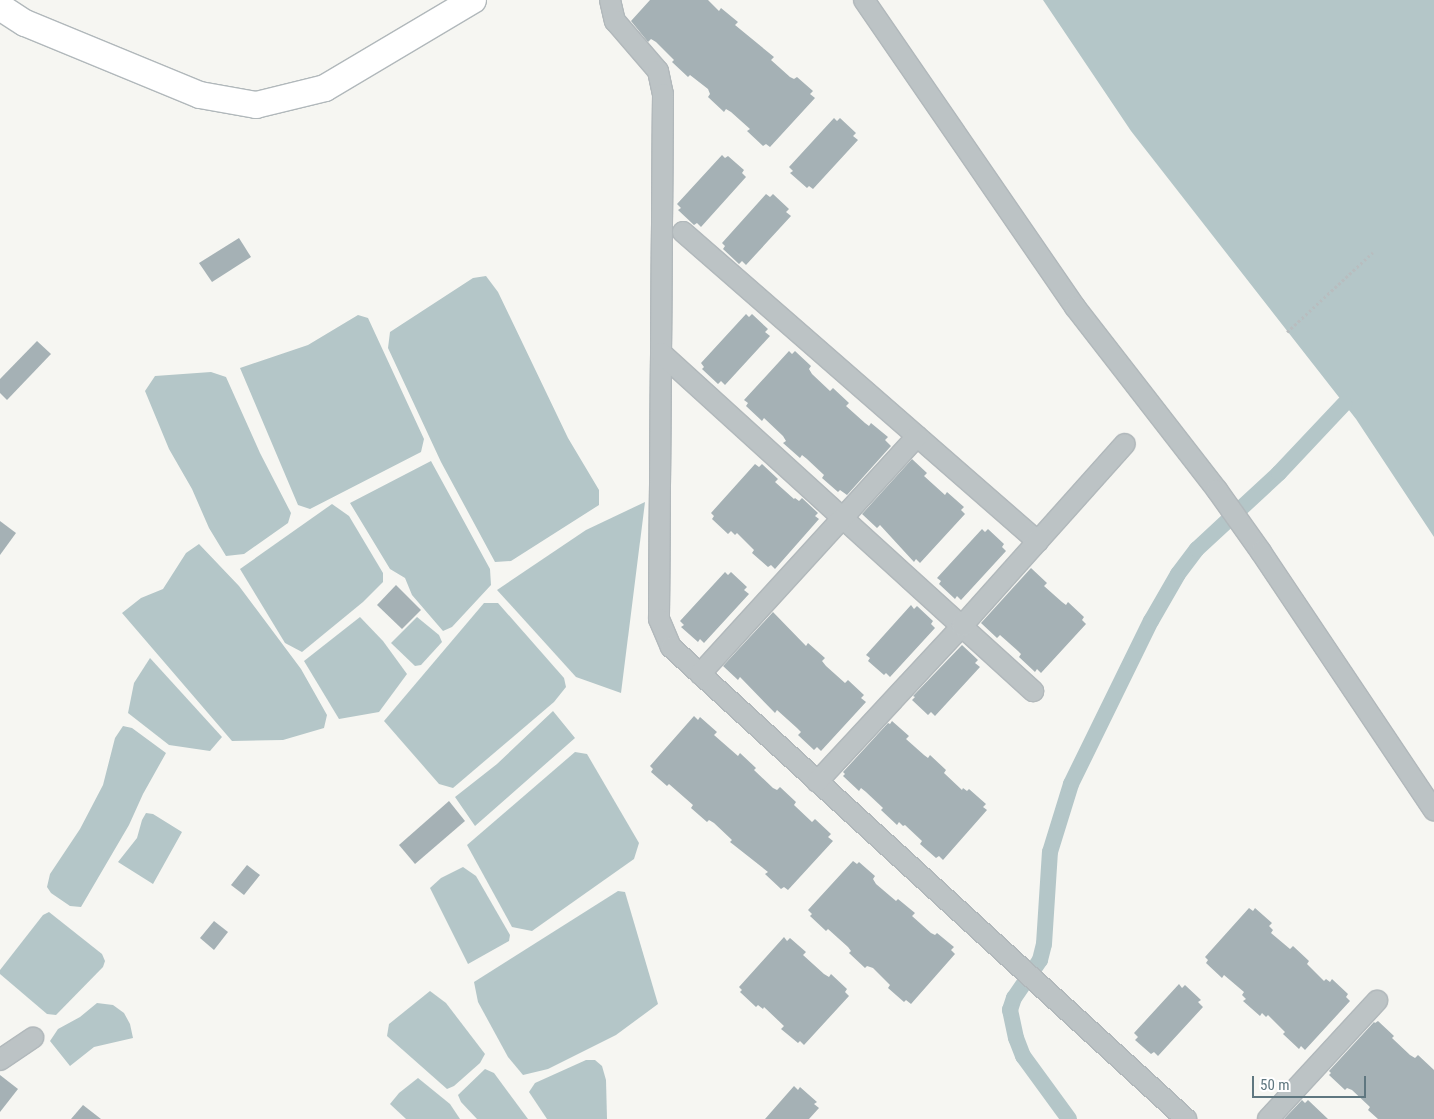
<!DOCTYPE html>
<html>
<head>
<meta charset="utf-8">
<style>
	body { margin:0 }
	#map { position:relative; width:1434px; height:1119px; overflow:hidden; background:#f6f6f2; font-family:"Roboto Condensed",sans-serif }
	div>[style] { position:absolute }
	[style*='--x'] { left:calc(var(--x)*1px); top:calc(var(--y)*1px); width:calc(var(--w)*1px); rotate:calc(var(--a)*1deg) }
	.water>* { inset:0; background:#b4c6c8 }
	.canal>* { height:16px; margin:-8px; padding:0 8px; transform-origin:8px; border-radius:8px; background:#b4c6c8 }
	.building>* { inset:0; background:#a5b1b5 }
	.path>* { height:2.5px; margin-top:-1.25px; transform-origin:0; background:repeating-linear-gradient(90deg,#b8bdbf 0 2.5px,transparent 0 5px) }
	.roads { filter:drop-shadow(1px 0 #b1b8bb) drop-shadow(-1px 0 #b1b8bb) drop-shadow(0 1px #b1b8bb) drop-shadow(0 -1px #b1b8bb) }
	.minor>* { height:20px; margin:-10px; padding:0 10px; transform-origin:10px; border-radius:10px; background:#bcc3c5 }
	.major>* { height:26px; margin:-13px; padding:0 13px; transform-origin:13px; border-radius:13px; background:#fff }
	span { translate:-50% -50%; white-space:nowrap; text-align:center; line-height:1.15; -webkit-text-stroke:5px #fff; paint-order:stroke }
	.scale { position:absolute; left:1252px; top:1076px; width:114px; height:22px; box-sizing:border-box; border:2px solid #5f7780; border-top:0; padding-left:6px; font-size:15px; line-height:18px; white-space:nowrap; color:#5f7780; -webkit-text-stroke:4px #fff; paint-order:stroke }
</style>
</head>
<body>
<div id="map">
	<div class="water">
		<i style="clip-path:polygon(1043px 0,1434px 0,1434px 537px,1356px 419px,1131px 131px)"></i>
		<i style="clip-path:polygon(486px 276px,498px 292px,568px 438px,599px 490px,599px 505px,511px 561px,495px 562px,441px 462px,388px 348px,390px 332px,473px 278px)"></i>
		<i style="clip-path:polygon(358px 315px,368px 318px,424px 439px,421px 452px,310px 509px,298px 505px,240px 368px,308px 345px)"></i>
		<i style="clip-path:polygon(211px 372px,226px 377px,260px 453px,291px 513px,288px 523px,244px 554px,226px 556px,209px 528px,192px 489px,169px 449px,145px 391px,155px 376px)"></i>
		<i style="clip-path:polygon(431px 461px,490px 569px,491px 585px,452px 627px,443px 631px,412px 595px,405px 578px,390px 569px,350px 503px)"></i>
		<i style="clip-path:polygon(645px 502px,621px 693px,576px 677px,497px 590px,586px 530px)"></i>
		<i style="clip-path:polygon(332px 504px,349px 516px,383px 573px,383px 582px,363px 602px,302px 652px,285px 643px,240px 569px)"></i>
		<i style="clip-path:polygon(199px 544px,239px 586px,301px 669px,327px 715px,324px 728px,283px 740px,232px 741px,122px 613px,141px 598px,163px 589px,186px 553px)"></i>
		<i style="clip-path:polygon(484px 603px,498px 603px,564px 678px,566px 687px,554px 702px,453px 788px,439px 784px,384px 721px)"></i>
		<i style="clip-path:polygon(360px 617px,383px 641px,407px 674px,379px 712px,339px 719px,304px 661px)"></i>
		<i style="clip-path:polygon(417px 617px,439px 635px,442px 642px,421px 665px,415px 666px,391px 643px)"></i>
		<i style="clip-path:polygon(150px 658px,222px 737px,210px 751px,169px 745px,128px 713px,134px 683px)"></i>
		<i style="clip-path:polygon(553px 711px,575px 738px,475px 826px,455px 797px,497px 764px)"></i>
		<i style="clip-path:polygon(123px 726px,132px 728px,166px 753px,143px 794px,129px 825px,81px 907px,70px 906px,51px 893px,47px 887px,50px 874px,80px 829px,103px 785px,115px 738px)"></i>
		<i style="clip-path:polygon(575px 752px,587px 754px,639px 843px,634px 859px,532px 931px,512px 927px,467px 845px)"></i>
		<i style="clip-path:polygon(146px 813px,153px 814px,182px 832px,153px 884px,118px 862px,137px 838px,142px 820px)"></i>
		<i style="clip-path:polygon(463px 867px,476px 876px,510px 935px,509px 941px,468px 964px,430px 888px,441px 878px)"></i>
		<i style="clip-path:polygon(618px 891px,625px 892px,658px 1004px,616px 1035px,548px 1069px,523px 1075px,508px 1057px,478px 1002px,474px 982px)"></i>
		<i style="clip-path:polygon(49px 912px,102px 954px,105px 961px,103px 967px,56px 1015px,47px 1014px,0 974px,0 970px,43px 915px)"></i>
		<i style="clip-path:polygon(430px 991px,446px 1003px,485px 1054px,480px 1063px,454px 1086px,447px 1089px,387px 1036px,389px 1024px)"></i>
		<i style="clip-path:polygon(97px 1003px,113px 1005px,124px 1013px,130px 1024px,133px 1038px,94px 1047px,70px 1066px,50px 1041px,58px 1029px,80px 1017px)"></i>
		<i style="clip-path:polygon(586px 1060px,595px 1060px,602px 1066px,606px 1080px,607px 1119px,547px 1119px,529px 1092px,535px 1083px)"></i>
		<i style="clip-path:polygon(485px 1069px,494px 1073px,528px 1119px,477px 1119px,461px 1102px,458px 1095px)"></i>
		<i style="clip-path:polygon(418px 1078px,450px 1104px,460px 1119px,406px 1119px,390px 1104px,399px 1093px)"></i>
	</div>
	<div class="canal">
		<i style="--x:1069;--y:1119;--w:78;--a:-126.1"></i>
		<i style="--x:1023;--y:1056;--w:19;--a:-111"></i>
		<i style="--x:1016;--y:1038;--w:29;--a:-102"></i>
		<i style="--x:1010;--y:1010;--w:13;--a:-72"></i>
		<i style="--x:1014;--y:998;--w:46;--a:-55.6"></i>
		<i style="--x:1040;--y:960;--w:16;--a:-76"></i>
		<i style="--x:1044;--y:944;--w:92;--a:-86.3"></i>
		<i style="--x:1050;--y:852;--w:71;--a:-72.8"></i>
		<i style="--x:1071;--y:784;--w:182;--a:-63.9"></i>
		<i style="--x:1151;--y:621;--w:54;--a:-60.1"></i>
		<i style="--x:1178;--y:574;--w:31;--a:-53"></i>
		<i style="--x:1197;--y:549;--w:112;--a:-42.8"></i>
		<i style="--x:1279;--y:473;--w:95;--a:-46.7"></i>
	</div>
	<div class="building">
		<i style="clip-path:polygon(650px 0,708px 0,719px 11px,721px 8px,738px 22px,735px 25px,774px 57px,771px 60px,790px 77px,794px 79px,797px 77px,813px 91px,810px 94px,815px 98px,770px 147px,766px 144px,763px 146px,747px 131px,750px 129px,731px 112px,726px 109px,724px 112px,708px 97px,710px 94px,708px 89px,690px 75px,688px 77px,672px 62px,674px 60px,656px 42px,651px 39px,648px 42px,631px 21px)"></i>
		<i style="clip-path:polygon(834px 118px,837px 121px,840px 118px,856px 133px,853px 136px,858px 140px,813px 189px,809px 186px,807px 188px,790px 173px,793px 171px,789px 167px)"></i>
		<i style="clip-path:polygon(722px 155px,725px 158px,728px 156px,744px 170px,742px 173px,746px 177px,701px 227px,697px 223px,694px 225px,678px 210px,681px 208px,677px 204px)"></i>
		<i style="clip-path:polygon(766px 194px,770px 197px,773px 194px,789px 209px,786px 212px,791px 216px,746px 265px,742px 261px,739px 264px,723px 249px,725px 246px,722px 243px)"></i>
		<i style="clip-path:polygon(239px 238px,251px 257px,212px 282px,199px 263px)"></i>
		<i style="clip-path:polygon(746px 314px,749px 317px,752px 314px,768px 329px,765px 332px,770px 336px,725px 385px,721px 381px,718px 384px,702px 369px,704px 367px,701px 363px)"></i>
		<i style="clip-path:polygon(37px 341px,51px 354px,7px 400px,0 393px,0 379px)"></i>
		<i style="clip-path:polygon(789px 351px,792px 354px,795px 351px,811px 366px,809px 369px,812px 374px,830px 391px,833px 388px,849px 403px,846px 406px,865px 423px,869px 426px,871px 423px,888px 437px,885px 440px,891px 446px,847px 495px,840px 490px,838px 492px,822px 478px,824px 475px,807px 459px,802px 455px,800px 458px,783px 443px,786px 441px,783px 436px,764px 418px,762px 421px,746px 406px,748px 403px,744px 400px)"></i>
		<i style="clip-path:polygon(912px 459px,927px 473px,924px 476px,945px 495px,947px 492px,964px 507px,961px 510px,965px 514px,920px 563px,916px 559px,914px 562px,880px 525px,877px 528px,862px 514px)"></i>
		<i style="clip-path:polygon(755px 464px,759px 467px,762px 464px,778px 479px,775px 482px,794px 499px,795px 498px,799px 501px,802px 498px,818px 513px,815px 516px,819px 519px,775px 569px,771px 565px,768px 567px,752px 553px,754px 550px,737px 533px,735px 535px,731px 531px,728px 534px,712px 519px,714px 516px,711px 513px)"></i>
		<i style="clip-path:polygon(0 521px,16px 533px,0 555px)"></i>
		<i style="clip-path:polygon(982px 529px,985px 532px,988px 529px,1004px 544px,1002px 547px,1006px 551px,961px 600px,957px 596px,955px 599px,939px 584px,941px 581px,937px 578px)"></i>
		<i style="clip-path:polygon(1031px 568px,1047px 583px,1044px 586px,1062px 602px,1066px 605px,1068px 602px,1084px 617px,1082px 620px,1086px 624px,1041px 673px,1037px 669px,1035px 672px,1019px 657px,1021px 654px,1018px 651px,1000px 635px,997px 638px,981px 623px)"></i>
		<i style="clip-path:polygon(725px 572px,728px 575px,731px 572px,747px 587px,744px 590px,749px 594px,704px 643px,700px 639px,698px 642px,681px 627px,684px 625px,680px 621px)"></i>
		<i style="clip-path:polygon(396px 585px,421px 610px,402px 629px,377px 605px)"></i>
		<i style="clip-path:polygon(911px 605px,914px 609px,917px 606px,933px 621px,931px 624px,935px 628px,890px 677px,886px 673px,884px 675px,868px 661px,870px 658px,866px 655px)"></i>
		<i style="clip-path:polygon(773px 612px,806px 646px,808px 643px,825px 658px,822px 661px,826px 666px,845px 683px,848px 680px,864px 695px,861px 698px,866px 702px,821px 751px,817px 747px,814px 750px,798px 735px,801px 732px,797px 728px,777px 710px,775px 713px,740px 677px,738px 680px,723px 666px)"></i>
		<i style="clip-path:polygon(962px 645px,978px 660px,975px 663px,980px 667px,935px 716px,931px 712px,928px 715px,912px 700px,915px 697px,913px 696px)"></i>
		<i style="clip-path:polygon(694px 716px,698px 720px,700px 717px,717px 732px,714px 735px,738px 756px,740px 753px,756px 768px,754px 770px,773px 788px,777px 790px,780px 787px,796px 802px,794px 805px,812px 822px,815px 819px,831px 834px,828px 837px,833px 841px,788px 890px,784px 887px,781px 889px,765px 874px,768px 872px,730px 842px,732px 840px,714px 823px,709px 820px,707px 822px,691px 808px,693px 805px,669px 784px,667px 786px,651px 772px,653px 769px,650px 766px)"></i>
		<i style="clip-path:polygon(892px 721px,909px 736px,906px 739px,924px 755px,928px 758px,930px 755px,946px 770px,944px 773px,962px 790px,963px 788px,967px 791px,969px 789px,986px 804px,983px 807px,987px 810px,943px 860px,939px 856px,936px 858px,920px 844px,922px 841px,905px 825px,903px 826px,899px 822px,897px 825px,881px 810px,883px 808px,866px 792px,861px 788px,859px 791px,843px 776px,845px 774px,843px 772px,888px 723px,890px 724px)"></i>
		<i style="clip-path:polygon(449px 801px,465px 821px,415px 864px,399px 845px)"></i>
		<i style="clip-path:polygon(853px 861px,857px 864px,859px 862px,875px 876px,873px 879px,876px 884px,896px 901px,898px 899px,915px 913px,912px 916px,931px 933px,935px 935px,937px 933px,954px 947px,951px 950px,955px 954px,911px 1004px,906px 1000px,904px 1002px,888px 988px,890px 985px,873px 968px,867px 966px,865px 968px,849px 953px,851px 951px,848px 947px,828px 929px,826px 931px,810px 916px,812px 914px,808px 910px)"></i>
		<i style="clip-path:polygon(247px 865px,260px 875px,244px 895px,231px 885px)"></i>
		<i style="clip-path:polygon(1249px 908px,1253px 911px,1255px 908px,1272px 923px,1269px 926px,1273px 930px,1271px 933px,1290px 949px,1293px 946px,1309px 961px,1307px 964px,1324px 981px,1326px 979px,1330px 982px,1332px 979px,1348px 994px,1346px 997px,1350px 1001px,1305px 1050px,1301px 1046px,1299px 1049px,1283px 1034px,1285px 1032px,1268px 1015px,1266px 1017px,1262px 1013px,1260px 1016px,1243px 1001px,1246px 999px,1242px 995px,1244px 992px,1224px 975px,1222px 978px,1206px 963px,1208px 960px,1205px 957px)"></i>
		<i style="clip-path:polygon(214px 921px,228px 932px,214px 950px,200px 938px)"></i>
		<i style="clip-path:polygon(784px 937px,787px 941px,790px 938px,806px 952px,803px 955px,824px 974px,829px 977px,831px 974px,847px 989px,845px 992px,849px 996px,804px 1045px,800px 1041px,798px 1043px,781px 1029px,784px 1026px,764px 1007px,763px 1009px,758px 1005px,756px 1007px,740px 992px,742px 990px,739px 987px)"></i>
		<i style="clip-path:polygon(1179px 984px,1182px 988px,1185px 985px,1201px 1000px,1198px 1002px,1203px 1007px,1158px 1056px,1154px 1052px,1151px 1054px,1135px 1040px,1138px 1037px,1134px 1033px)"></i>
		<i style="clip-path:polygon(1378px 1021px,1394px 1036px,1392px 1038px,1410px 1055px,1415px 1058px,1418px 1055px,1434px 1070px,1434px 1119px,1378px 1119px,1368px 1110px,1370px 1107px,1352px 1090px,1347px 1088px,1345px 1090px,1329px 1075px,1331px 1073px,1329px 1071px,1374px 1022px,1375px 1023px)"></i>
		<i style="clip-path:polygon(0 1075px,18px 1089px,0 1112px)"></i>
		<i style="clip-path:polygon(794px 1086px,798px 1090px,800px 1087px,817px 1102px,814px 1104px,819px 1108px,809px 1119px,765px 1119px)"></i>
		<i style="clip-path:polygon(1302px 1100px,1305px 1103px,1308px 1100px,1328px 1119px,1284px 1119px)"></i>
		<i style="clip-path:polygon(83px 1105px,101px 1119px,71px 1119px)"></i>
	</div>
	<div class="path">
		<i style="--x:1287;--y:332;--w:117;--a:-42.9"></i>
	</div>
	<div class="roads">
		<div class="minor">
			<i style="--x:610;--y:0;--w:22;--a:77"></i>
			<i style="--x:615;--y:21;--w:66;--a:49.3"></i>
			<i style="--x:658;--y:71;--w:24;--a:78"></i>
			<i style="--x:663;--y:94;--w:525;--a:90.44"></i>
			<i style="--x:659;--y:619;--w:30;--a:67"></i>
			<i style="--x:671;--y:647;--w:699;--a:42.51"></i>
			<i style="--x:864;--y:0;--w:373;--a:55.5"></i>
			<i style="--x:1075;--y:307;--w:232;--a:52.2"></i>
			<i style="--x:1217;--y:490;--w:76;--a:54.6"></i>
			<i style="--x:1261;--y:552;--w:311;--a:56.2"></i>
			<i style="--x:683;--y:232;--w:471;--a:41.1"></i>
			<i style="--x:661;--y:353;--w:503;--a:42.26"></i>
			<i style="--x:700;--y:674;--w:322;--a:-47.6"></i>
			<i style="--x:817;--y:782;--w:213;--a:-47.1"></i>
			<i style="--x:962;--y:626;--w:244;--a:-48.2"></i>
			<i style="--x:0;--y:1060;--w:40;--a:-34"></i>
			<i style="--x:1268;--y:1119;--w:161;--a:-47.3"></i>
		</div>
		<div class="major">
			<i style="--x:0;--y:7;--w:30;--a:33"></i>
			<i style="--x:25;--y:23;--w:189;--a:22.4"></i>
			<i style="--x:200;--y:95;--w:57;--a:10.1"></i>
			<i style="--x:256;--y:105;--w:71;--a:-13.8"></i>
			<i style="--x:325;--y:88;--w:172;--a:-30.7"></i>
		</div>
	</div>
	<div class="scale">50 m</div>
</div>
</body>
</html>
